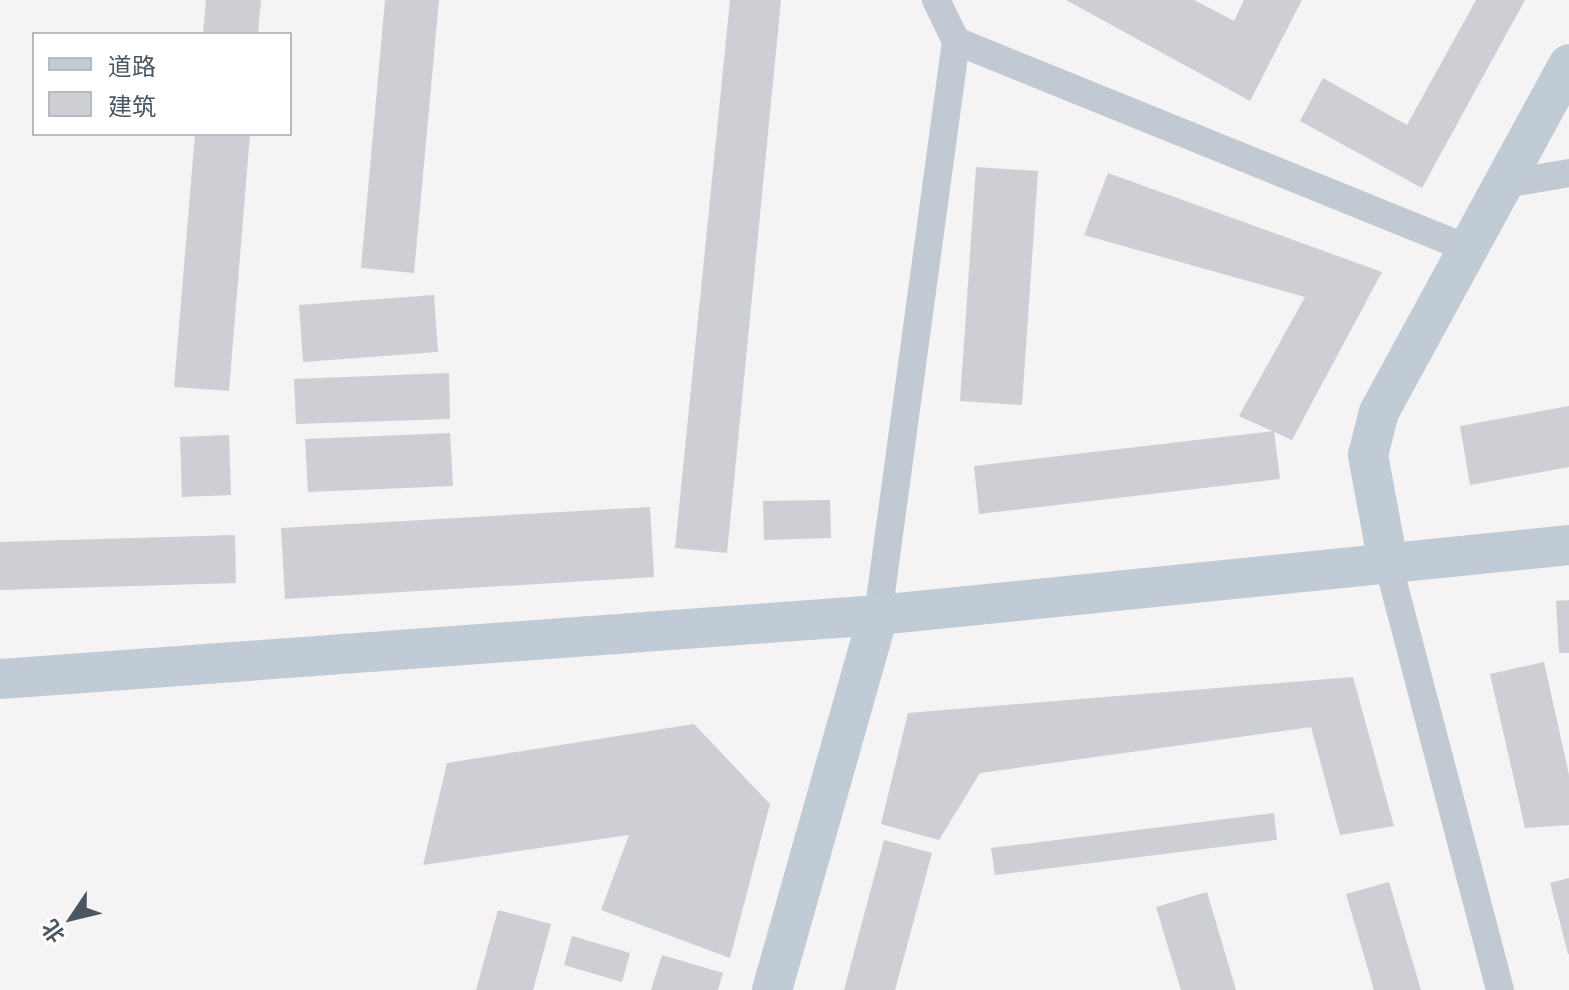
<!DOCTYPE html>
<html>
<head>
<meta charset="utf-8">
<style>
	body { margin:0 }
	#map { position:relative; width:1569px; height:990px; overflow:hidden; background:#f5f3f3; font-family:"Noto Sans","Noto Sans SC",sans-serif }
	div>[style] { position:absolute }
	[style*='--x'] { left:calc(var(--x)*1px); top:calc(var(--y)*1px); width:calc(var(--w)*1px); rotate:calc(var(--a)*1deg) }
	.building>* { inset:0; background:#cdcfd5 }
	.street>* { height:28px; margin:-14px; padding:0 14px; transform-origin:14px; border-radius:14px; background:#c1cad2 }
	.secondary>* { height:40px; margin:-20px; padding:0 20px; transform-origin:20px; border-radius:20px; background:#c1cbd6 }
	span { translate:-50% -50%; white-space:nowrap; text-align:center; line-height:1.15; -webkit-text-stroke:8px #fff; paint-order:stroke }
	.legend { position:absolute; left:32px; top:32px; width:260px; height:104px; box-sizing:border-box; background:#fff; border:2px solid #b7bbc0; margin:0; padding:10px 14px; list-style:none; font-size:24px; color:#4a5661 }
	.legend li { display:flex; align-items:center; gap:16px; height:40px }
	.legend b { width:40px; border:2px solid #b7bbc0 }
	.north { position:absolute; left:32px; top:878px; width:80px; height:80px; -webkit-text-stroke:6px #fff; paint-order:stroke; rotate:235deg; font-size:22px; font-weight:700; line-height:32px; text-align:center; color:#4a5661 }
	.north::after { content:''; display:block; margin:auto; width:28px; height:36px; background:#4a5661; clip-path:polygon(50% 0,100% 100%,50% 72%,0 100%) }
</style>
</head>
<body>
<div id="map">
	<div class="building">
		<i style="clip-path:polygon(206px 0,261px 0,258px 34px,203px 34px)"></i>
		<i style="clip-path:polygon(385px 0,439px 0,414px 273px,361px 268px)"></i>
		<i style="clip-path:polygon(730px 0,781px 0,727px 553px,675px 548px)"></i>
		<i style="clip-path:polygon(1066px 0,1194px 0,1234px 21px,1244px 0,1302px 0,1250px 101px)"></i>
		<i style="clip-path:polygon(1476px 0,1525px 0,1422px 188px,1300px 121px,1323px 78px,1407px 125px)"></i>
		<i style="clip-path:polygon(195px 134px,250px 134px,229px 391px,174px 387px)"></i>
		<i style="clip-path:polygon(976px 167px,1038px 171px,1022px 405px,960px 401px)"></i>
		<i style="clip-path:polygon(1108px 173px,1382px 272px,1292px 440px,1239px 416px,1305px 297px,1084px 235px)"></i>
		<i style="clip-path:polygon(434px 295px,438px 352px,303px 362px,299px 305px)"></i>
		<i style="clip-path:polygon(449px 373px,450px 419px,296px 424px,294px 379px)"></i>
		<i style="clip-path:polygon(1569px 406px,1569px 467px,1470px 485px,1460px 426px)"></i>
		<i style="clip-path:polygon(1274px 431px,1280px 479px,979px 514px,974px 466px)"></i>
		<i style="clip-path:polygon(450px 433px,453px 486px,308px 492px,305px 439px)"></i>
		<i style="clip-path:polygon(229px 435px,231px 495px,182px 497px,180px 437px)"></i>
		<i style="clip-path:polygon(830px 500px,831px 538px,764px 540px,763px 501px)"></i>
		<i style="clip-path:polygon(650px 507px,654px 577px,285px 599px,281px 528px)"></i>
		<i style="clip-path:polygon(235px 535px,236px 583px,0 590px,0 542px)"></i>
		<i style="clip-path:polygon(1569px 600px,1569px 653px,1559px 653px,1556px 601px)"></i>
		<i style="clip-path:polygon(1544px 662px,1569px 775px,1569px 825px,1525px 828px,1490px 674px)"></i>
		<i style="clip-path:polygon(1353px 677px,1394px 826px,1340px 835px,1311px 727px,980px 773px,939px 840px,881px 824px,908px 713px)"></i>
		<i style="clip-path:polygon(694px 724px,770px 804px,730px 958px,601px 910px,629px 835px,423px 865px,447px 763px)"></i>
		<i style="clip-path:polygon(1274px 813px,1277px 840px,995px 875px,991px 848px)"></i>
		<i style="clip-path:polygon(884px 840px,932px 853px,895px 990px,844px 990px)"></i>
		<i style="clip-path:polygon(1569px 878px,1569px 954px,1568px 954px,1550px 883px)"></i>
		<i style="clip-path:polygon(1389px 882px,1421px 990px,1374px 990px,1346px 894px)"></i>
		<i style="clip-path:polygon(1207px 892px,1236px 990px,1181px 990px,1156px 907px)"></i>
		<i style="clip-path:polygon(498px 910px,551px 924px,533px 990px,476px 990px)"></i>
		<i style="clip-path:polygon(572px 936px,630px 953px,622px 982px,564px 965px)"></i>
		<i style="clip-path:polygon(662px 955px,723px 973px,718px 990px,651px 990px)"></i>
	</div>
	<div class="street">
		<i style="--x:956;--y:41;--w:548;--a:22.07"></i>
		<i style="--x:1499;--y:185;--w:71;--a:-9.7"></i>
		<i style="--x:1388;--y:563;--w:441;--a:75.3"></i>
		<i style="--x:878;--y:615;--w:579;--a:-82.26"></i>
		<i style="--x:956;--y:41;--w:46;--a:-116"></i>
	</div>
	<div class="secondary">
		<i style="--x:1388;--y:563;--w:110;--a:-100.5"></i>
		<i style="--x:1368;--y:455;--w:44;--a:-75.7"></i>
		<i style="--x:1379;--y:412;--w:396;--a:-61.4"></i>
		<i style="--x:0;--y:679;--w:880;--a:-4.17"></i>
		<i style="--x:878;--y:615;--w:695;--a:-5.78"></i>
		<i style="--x:772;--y:990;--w:390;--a:-74.2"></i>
	</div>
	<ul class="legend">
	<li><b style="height:10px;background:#c1cbd6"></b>道路</li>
	<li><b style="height:22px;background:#cdcfd5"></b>建筑</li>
	</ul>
	<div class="north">北</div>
</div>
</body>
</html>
